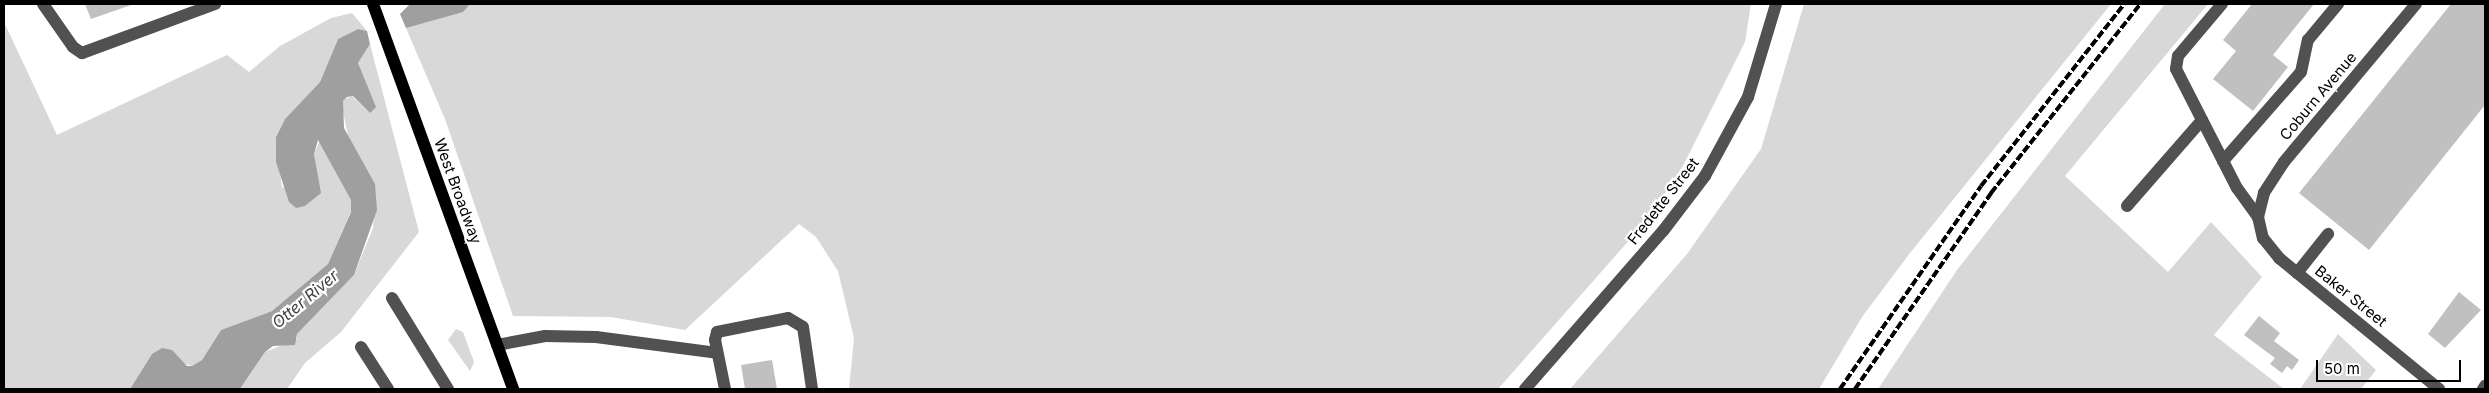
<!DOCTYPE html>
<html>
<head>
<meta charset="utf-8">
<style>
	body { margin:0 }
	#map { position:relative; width:2489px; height:393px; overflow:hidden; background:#fff; font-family:Inter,sans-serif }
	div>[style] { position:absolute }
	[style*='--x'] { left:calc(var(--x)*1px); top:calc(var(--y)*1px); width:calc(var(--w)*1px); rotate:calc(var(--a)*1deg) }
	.green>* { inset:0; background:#d8d8d8 }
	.water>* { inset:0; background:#9f9f9f }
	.building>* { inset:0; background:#c0c0c0 }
	.minor>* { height:12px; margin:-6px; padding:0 6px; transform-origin:6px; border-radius:6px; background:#515151 }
	.major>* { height:12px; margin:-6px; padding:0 6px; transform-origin:6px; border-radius:6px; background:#000 }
	.rail>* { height:4px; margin-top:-2px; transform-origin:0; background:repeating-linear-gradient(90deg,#000 0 8px,transparent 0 10.5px) }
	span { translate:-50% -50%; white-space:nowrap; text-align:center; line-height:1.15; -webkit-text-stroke:4.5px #fff; paint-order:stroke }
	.street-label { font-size:15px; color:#000 }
	.water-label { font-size:16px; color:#404040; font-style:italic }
	.frame { position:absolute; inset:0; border:5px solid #000; pointer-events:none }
	.scale { position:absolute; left:2316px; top:360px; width:145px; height:22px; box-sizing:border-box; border:2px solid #000; border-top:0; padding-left:6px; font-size:15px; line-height:18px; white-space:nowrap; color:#000; -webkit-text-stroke:4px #fff; paint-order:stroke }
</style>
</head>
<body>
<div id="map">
	<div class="green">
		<i style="clip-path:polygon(431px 4px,1751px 4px,1745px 42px,1684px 164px,1647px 220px,1498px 389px,849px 389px,854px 338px,838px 271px,816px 237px,799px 224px,685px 330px,611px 317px,513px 316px,445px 119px,406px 28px,415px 24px)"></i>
		<i style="clip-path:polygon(1804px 4px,2111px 4px,1910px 253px,1862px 317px,1819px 389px,1570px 389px,1687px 254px,1761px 149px)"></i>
		<i style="clip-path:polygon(2165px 4px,2208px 4px,2065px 176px,2168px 272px,2211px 222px,2262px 277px,2214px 335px,2284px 389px,1878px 389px,1957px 270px)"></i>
		<i style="clip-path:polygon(352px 13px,367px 31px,358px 29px,338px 39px,320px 82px,285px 119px,276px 137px,282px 188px,316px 169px,314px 154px,320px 140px,351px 200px,351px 211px,328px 264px,272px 311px,221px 330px,202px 360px,192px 366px,152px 354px,130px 389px,4px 389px,4px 22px,57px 135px,227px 55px,249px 72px,280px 46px,331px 18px)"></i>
		<i style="clip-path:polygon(370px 44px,419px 232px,341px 332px,305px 363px,287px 389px,240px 389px,265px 352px,297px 339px,297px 334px,354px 275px,373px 228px,375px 184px,350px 145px,343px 112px,343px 100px,352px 96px,370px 113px,358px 63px)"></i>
		<i style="clip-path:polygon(456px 329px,463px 332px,474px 362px,470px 371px,448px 340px)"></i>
		<i style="clip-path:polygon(2338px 334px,2376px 370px,2361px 389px,2300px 389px)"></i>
	</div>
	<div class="water">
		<i style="clip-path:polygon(410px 4px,470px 4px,463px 12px,406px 28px,400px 14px)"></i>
		<i style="clip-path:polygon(358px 29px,367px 31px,370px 44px,358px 63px,376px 107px,370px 113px,353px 96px,347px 97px,343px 101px,344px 128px,375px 184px,377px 210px,354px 275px,297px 334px,295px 345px,273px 346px,265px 352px,240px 389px,130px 389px,152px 354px,162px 348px,172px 350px,187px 366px,192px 366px,202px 360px,221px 330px,272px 311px,328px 264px,351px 212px,351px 200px,318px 140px,314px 154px,321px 193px,305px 206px,296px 208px,289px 202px,276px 162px,276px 137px,285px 119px,320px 82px,338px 39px)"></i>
	</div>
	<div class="building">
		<i style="clip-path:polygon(85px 4px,134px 4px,91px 19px)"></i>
		<i style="clip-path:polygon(2252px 4px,2314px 4px,2273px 55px,2288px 67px,2253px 111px,2213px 79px,2236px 51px,2223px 40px)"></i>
		<i style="clip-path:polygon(2451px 4px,2485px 4px,2485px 105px,2369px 250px,2299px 193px)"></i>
		<i style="clip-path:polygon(2459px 292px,2481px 310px,2445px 348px,2428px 334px)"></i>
		<i style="clip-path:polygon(2259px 316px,2280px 333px,2274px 341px,2299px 360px,2292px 370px,2287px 366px,2282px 373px,2270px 364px,2275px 358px,2244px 335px)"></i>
		<i style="clip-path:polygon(772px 360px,777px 389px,745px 389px,741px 365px)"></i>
	</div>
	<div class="minor">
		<i style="--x:43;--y:4;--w:52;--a:55.1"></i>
		<i style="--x:73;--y:47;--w:11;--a:34"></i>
		<i style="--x:82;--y:53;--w:142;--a:-20.2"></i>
		<i style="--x:2222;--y:4;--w:68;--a:130.2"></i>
		<i style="--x:2178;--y:56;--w:13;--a:99"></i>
		<i style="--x:2176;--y:69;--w:134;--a:62.9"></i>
		<i style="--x:2237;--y:188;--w:36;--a:54"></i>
		<i style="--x:2416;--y:4;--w:206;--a:129.9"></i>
		<i style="--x:2284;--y:162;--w:37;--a:123"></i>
		<i style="--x:2264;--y:193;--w:25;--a:104"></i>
		<i style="--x:2258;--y:217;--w:22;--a:77"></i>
		<i style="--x:2263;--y:238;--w:26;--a:51"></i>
		<i style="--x:2279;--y:258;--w:207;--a:39.3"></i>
		<i style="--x:2223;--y:161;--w:118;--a:-48.8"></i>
		<i style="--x:2301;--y:72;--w:33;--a:-78"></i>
		<i style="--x:2308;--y:40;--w:47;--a:-50.2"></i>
		<i style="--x:2127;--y:206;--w:114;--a:-48.9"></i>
		<i style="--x:2297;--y:273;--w:50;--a:-51.5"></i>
		<i style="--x:392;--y:298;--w:107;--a:58.4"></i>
		<i style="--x:497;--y:345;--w:49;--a:-10.6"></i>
		<i style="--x:545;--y:336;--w:51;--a:1.1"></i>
		<i style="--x:596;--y:337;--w:122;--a:7.5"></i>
		<i style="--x:361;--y:347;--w:50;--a:57.3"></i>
		<i style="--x:725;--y:389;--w:50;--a:-101.5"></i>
		<i style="--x:715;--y:340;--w:8;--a:-76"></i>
		<i style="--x:717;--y:332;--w:72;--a:-11.2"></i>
		<i style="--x:788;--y:318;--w:17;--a:31"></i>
		<i style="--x:803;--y:327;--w:63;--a:81.7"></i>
		<i style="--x:1525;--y:389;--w:210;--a:-48.9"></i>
		<i style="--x:1663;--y:231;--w:69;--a:-52.6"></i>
		<i style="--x:1705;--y:176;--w:90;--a:-61.4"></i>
		<i style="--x:1748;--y:97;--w:97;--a:-73.2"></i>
		<i style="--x:2483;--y:389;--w:4;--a:-56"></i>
	</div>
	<div class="major">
		<i style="--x:373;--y:4;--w:410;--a:70"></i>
	</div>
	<div class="rail">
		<i style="--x:1840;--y:389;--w:247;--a:-55.2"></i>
		<i style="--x:1981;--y:186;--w:231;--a:-51.8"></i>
		<i style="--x:1855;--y:389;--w:239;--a:-55.2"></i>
		<i style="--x:1991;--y:193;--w:241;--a:-51.7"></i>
	</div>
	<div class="street-label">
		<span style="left:2318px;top:96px;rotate:-50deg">Coburn Avenue</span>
		<span style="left:458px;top:191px;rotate:70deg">West Broadway</span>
		<span style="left:1663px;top:201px;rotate:-52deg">Fredette Street</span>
		<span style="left:2351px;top:296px;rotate:39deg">Baker Street</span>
	</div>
	<div class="water-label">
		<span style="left:305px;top:299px;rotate:-40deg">Otter River</span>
	</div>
	<div class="frame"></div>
	<div class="scale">50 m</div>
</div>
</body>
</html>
